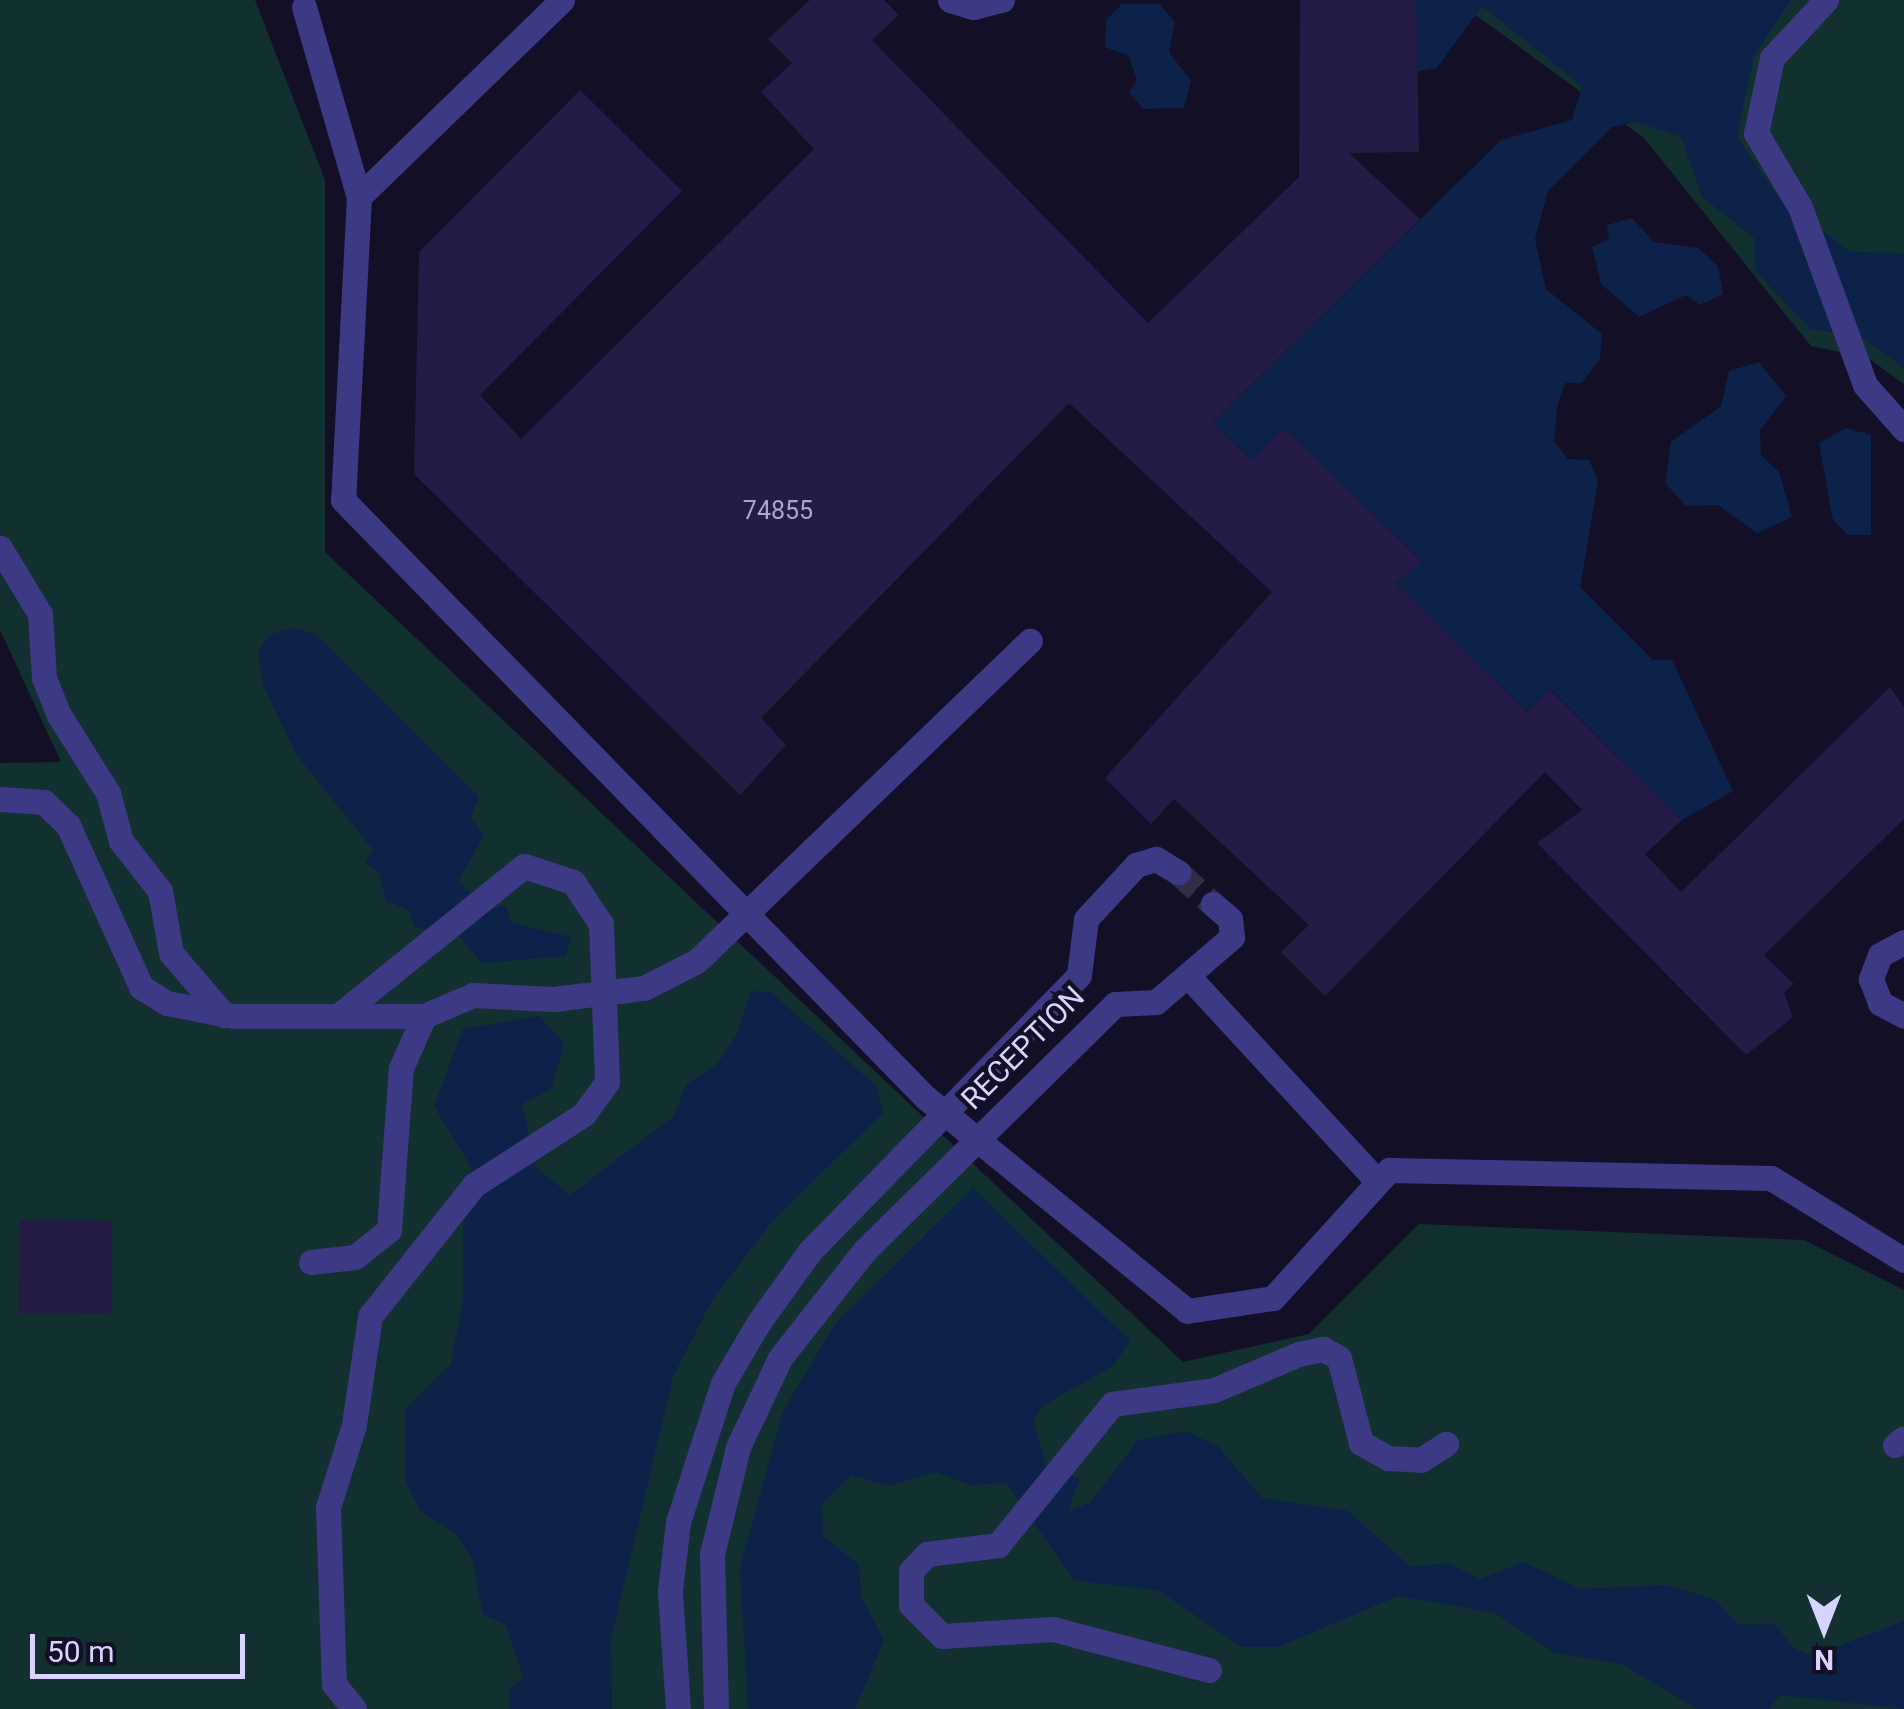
<!DOCTYPE html>
<html>
<head>
<meta charset="utf-8">
<style>
	body { margin:0 }
	#map { position:relative; width:1904px; height:1709px; overflow:hidden; background:#130f26; font-family:Roboto,sans-serif }
	div>[style] { position:absolute }
	[style*='--x'] { left:calc(var(--x)*1px); top:calc(var(--y)*1px); width:calc(var(--w)*1px); rotate:calc(var(--a)*1deg) }
	.green>* { inset:0; background:#12302f }
	.water>* { inset:0; background:#0c2248 }
	.building>* { inset:0; background:#241b47 }
	.minor-tunnel>* { height:25px; margin-top:-12.5px; transform-origin:0; background:repeating-linear-gradient(90deg,#312d47 0 25px,transparent 0 37px) }
	.minor>* { height:25px; margin:-12.5px; padding:0 12.5px; transform-origin:12.5px; border-radius:12.5px; background:#3d3a85 }
	span { translate:-50% -50%; white-space:nowrap; text-align:center; line-height:1.15; -webkit-text-stroke:9px #130f26; paint-order:stroke }
	.number-label { font-size:25px; color:#aca6d1 }
	.number-label span { -webkit-text-stroke-width:0 }
	.street-label { font-size:30px; color:#d9d4ff }
	.north { position:absolute; left:1774px; top:1579px; width:100px; height:100px; -webkit-text-stroke:8px #130f26; paint-order:stroke; rotate:180deg; font-size:28px; font-weight:700; line-height:40px; text-align:center; color:#d9d4ff }
	.north::after { content:''; display:block; margin:auto; width:35px; height:45px; background:#d9d4ff; clip-path:polygon(50% 0,100% 100%,50% 72%,0 100%) }
	.scale { position:absolute; left:30px; top:1634px; width:215px; height:45px; box-sizing:border-box; border:5px solid #d9d4ff; border-top:0; padding-left:12px; font-size:30px; line-height:35px; white-space:nowrap; color:#d9d4ff; -webkit-text-stroke:8px #130f26; paint-order:stroke }
</style>
</head>
<body>
<div id="map">
	<div class="green">
		<i style="clip-path:polygon(0 0,255px 0,325px 180px,325px 552px,1183px 1362px,1309px 1334px,1419px 1224px,1804px 1240px,1904px 1290px,1904px 1709px,0 1709px,0 763px,61px 762px,0 630px)"></i>
		<i style="clip-path:polygon(1455px 0,1904px 0,1904px 384px,1868px 358px,1811px 346px,1644px 138px)"></i>
	</div>
	<div class="water">
		<i style="clip-path:polygon(1416px 0,1791px 0,1754px 56px,1737px 137px,1777px 195px,1850px 252px,1904px 253px,1904px 368px,1863px 338px,1810px 329px,1756px 272px,1754px 238px,1702px 197px,1681px 137px,1636px 122px,1612px 127px,1548px 191px,1535px 239px,1546px 289px,1602px 334px,1600px 359px,1582px 383px,1565px 383px,1557px 408px,1554px 441px,1568px 459px,1589px 460px,1598px 481px,1580px 587px,1653px 660px,1672px 660px,1733px 791px,1682px 820px,1551px 690px,1527px 712px,1395px 583px,1422px 561px,1284px 429px,1252px 460px,1213px 423px,1501px 140px,1572px 120px,1582px 86px,1482px 6px,1437px 68px,1417px 72px)"></i>
		<i style="clip-path:polygon(1122px 4px,1160px 4px,1175px 22px,1169px 52px,1191px 81px,1184px 108px,1144px 109px,1129px 93px,1137px 80px,1129px 56px,1105px 47px,1106px 20px)"></i>
		<i style="clip-path:polygon(1632px 218px,1654px 242px,1698px 248px,1718px 266px,1723px 294px,1700px 305px,1686px 295px,1639px 317px,1601px 284px,1592px 247px,1609px 239px,1607px 225px)"></i>
		<i style="clip-path:polygon(1759px 362px,1786px 396px,1760px 430px,1761px 455px,1779px 472px,1792px 517px,1757px 533px,1718px 505px,1686px 506px,1665px 483px,1671px 442px,1721px 406px,1729px 371px)"></i>
		<i style="clip-path:polygon(1846px 428px,1871px 435px,1871px 535px,1848px 535px,1833px 520px,1819px 443px)"></i>
		<i style="clip-path:polygon(292px 628px,316px 634px,479px 797px,470px 817px,484px 836px,458px 881px,485px 908px,506px 906px,511px 923px,571px 937px,566px 956px,482px 963px,457px 934px,414px 927px,409px 910px,386px 901px,379px 872px,365px 862px,373px 850px,296px 754px,264px 687px,258px 653px,269px 635px)"></i>
		<i style="clip-path:polygon(751px 991px,772px 993px,877px 1087px,883px 1113px,774px 1219px,712px 1300px,673px 1377px,611px 1639px,612px 1709px,509px 1709px,509px 1690px,523px 1677px,506px 1625px,483px 1614px,472px 1558px,455px 1533px,421px 1512px,406px 1481px,406px 1409px,451px 1364px,463px 1300px,463px 1211px,482px 1185px,434px 1106px,463px 1029px,539px 1016px,564px 1044px,551px 1089px,522px 1104px,536px 1168px,570px 1195px,673px 1117px,686px 1085px,718px 1063px,736px 1036px)"></i>
		<i style="clip-path:polygon(973px 1188px,1130px 1341px,1113px 1366px,1045px 1404px,1033px 1420px,1046px 1466px,1080px 1479px,1068px 1511px,1090px 1503px,1138px 1440px,1185px 1431px,1218px 1446px,1262px 1498px,1348px 1511px,1411px 1567px,1448px 1563px,1480px 1579px,1524px 1562px,1580px 1589px,1665px 1585px,1714px 1599px,1739px 1625px,1775px 1624px,1793px 1648px,1813px 1656px,1904px 1621px,1904px 1709px,1780px 1695px,1769px 1709px,1697px 1709px,1622px 1664px,1555px 1653px,1495px 1613px,1398px 1596px,1278px 1647px,1242px 1647px,1159px 1591px,1074px 1580px,1006px 1483px,971px 1485px,936px 1472px,888px 1486px,852px 1475px,822px 1503px,823px 1536px,859px 1565px,861px 1597px,884px 1640px,855px 1709px,748px 1709px,740px 1568px,783px 1411px,836px 1323px)"></i>
	</div>
	<div class="building">
		<i style="clip-path:polygon(810px 0,884px 0,899px 15px,872px 40px,1148px 323px,1299px 177px,1300px 0,1416px 0,1419px 152px,1349px 153px,1420px 219px,1213px 423px,1252px 460px,1284px 428px,1422px 562px,1395px 583px,1527px 712px,1550px 690px,1682px 820px,1645px 854px,1681px 892px,1890px 687px,1904px 707px,1904px 819px,1764px 955px,1794px 984px,1784px 992px,1793px 1017px,1746px 1055px,1537px 843px,1582px 810px,1545px 772px,1325px 996px,1281px 952px,1309px 925px,1174px 799px,1151px 824px,1105px 778px,1272px 592px,1069px 403px,761px 718px,786px 745px,740px 795px,414px 474px,419px 252px,580px 90px,682px 191px,480px 395px,521px 439px,814px 149px,761px 92px,792px 63px,768px 39px)"></i>
		<i style="clip-path:polygon(20px 1220px,112px 1221px,111px 1314px,19px 1313px)"></i>
	</div>
	<div class="minor-tunnel">
		<i style="--x:1178;--y:872;--w:47;--a:42.4"></i>
	</div>
	<div class="minor">
		<i style="--x:562;--y:0;--w:283;--a:135.9"></i>
		<i style="--x:359;--y:197;--w:303;--a:93"></i>
		<i style="--x:343;--y:500;--w:834;--a:45.73"></i>
		<i style="--x:925;--y:1097;--w:338;--a:39.2"></i>
		<i style="--x:1187;--y:1311;--w:87;--a:-8.6"></i>
		<i style="--x:1273;--y:1298;--w:173;--a:-47.8"></i>
		<i style="--x:1389;--y:1170;--w:382;--a:1.2"></i>
		<i style="--x:1771;--y:1178;--w:156;--a:31.7"></i>
		<i style="--x:950;--y:0;--w:24;--a:17"></i>
		<i style="--x:973;--y:7;--w:30;--a:-14"></i>
		<i style="--x:1826;--y:0;--w:79;--a:133"></i>
		<i style="--x:1772;--y:58;--w:77;--a:102"></i>
		<i style="--x:1756;--y:133;--w:86;--a:59.3"></i>
		<i style="--x:1800;--y:207;--w:189;--a:69.9"></i>
		<i style="--x:1865;--y:385;--w:59;--a:48.4"></i>
		<i style="--x:304;--y:7;--w:198;--a:73.9"></i>
		<i style="--x:0;--y:548;--w:77;--a:58.8"></i>
		<i style="--x:40;--y:614;--w:64;--a:86.4"></i>
		<i style="--x:44;--y:678;--w:40;--a:68"></i>
		<i style="--x:59;--y:715;--w:92;--a:57.9"></i>
		<i style="--x:108;--y:793;--w:50;--a:74.8"></i>
		<i style="--x:121;--y:841;--w:63;--a:52"></i>
		<i style="--x:160;--y:891;--w:63;--a:79.9"></i>
		<i style="--x:171;--y:953;--w:82;--a:49.5"></i>
		<i style="--x:0;--y:799;--w:44;--a:3.9"></i>
		<i style="--x:44;--y:802;--w:33;--a:44"></i>
		<i style="--x:68;--y:825;--w:178;--a:65.7"></i>
		<i style="--x:141;--y:987;--w:31;--a:32"></i>
		<i style="--x:167;--y:1003;--w:68;--a:11"></i>
		<i style="--x:234;--y:1016;--w:190;--a:0"></i>
		<i style="--x:1904;--y:942;--w:27;--a:152"></i>
		<i style="--x:1880;--y:955;--w:26;--a:111"></i>
		<i style="--x:1871;--y:979;--w:26;--a:69"></i>
		<i style="--x:1880;--y:1003;--w:27;--a:28"></i>
		<i style="--x:1188;--y:976;--w:280;--a:47.3"></i>
		<i style="--x:338;--y:1016;--w:239;--a:-38.9"></i>
		<i style="--x:524;--y:866;--w:52;--a:18.1"></i>
		<i style="--x:573;--y:882;--w:50;--a:56.3"></i>
		<i style="--x:601;--y:924;--w:158;--a:87.8"></i>
		<i style="--x:607;--y:1082;--w:39;--a:126"></i>
		<i style="--x:584;--y:1114;--w:131;--a:147.2"></i>
		<i style="--x:474;--y:1185;--w:167;--a:128.4"></i>
		<i style="--x:370;--y:1316;--w:110;--a:98.4"></i>
		<i style="--x:354;--y:1425;--w:86;--a:107.6"></i>
		<i style="--x:328;--y:1507;--w:177;--a:88.1"></i>
		<i style="--x:334;--y:1684;--w:32;--a:51"></i>
		<i style="--x:311;--y:1262;--w:44;--a:-6.5"></i>
		<i style="--x:355;--y:1257;--w:43;--a:-38.5"></i>
		<i style="--x:389;--y:1230;--w:162;--a:-85.8"></i>
		<i style="--x:401;--y:1068;--w:57;--a:-66.1"></i>
		<i style="--x:424;--y:1016;--w:53;--a:-23.2"></i>
		<i style="--x:473;--y:995;--w:80;--a:2.9"></i>
		<i style="--x:553;--y:999;--w:92;--a:-6.9"></i>
		<i style="--x:644;--y:988;--w:59;--a:-27"></i>
		<i style="--x:697;--y:961;--w:462;--a:-43.9"></i>
		<i style="--x:1895;--y:1445;--w:11;--a:-38"></i>
		<i style="--x:1209;--y:1670;--w:161;--a:-165.3"></i>
		<i style="--x:1053;--y:1629;--w:111;--a:176.4"></i>
		<i style="--x:942;--y:1636;--w:44;--a:-135"></i>
		<i style="--x:911;--y:1605;--w:34;--a:-90"></i>
		<i style="--x:911;--y:1571;--w:23;--a:-47"></i>
		<i style="--x:927;--y:1554;--w:72;--a:-7.2"></i>
		<i style="--x:998;--y:1545;--w:181;--a:-51"></i>
		<i style="--x:1112;--y:1404;--w:103;--a:-7.8"></i>
		<i style="--x:1214;--y:1390;--w:92;--a:-23"></i>
		<i style="--x:1299;--y:1354;--w:25;--a:-12"></i>
		<i style="--x:1323;--y:1349;--w:18;--a:29"></i>
		<i style="--x:1339;--y:1358;--w:88;--a:75.5"></i>
		<i style="--x:1361;--y:1443;--w:31;--a:29"></i>
		<i style="--x:1388;--y:1458;--w:33;--a:3"></i>
		<i style="--x:1421;--y:1460;--w:30;--a:-33"></i>
		<i style="--x:678;--y:1709;--w:118;--a:-93.9"></i>
		<i style="--x:670;--y:1591;--w:69;--a:-83.4"></i>
		<i style="--x:678;--y:1522;--w:146;--a:-72.1"></i>
		<i style="--x:723;--y:1383;--w:71;--a:-59.5"></i>
		<i style="--x:759;--y:1322;--w:87;--a:-54.3"></i>
		<i style="--x:810;--y:1251;--w:385;--a:-45.7"></i>
		<i style="--x:1079;--y:975;--w:56;--a:-82.9"></i>
		<i style="--x:1086;--y:919;--w:74;--a:-47.2"></i>
		<i style="--x:1136;--y:865;--w:21;--a:-17"></i>
		<i style="--x:1156;--y:859;--w:26;--a:31"></i>
		<i style="--x:716;--y:1709;--w:155;--a:-91.5"></i>
		<i style="--x:712;--y:1554;--w:110;--a:-76.3"></i>
		<i style="--x:738;--y:1447;--w:98;--a:-64.7"></i>
		<i style="--x:780;--y:1358;--w:137;--a:-51.8"></i>
		<i style="--x:865;--y:1250;--w:351;--a:-44.5"></i>
		<i style="--x:1115;--y:1004;--w:41;--a:-2.8"></i>
		<i style="--x:1156;--y:1002;--w:100;--a:-40.5"></i>
		<i style="--x:1232;--y:937;--w:18;--a:-96"></i>
		<i style="--x:1230;--y:919;--w:23;--a:-139"></i>
	</div>
	<div class="number-label">
		<span style="left:778px;top:511px">74855</span>
	</div>
	<div class="street-label">
		<span style="left:1023px;top:1048px;rotate:-45deg">RECEPTION</span>
	</div>
	<div class="north">N</div>
	<div class="scale">50 m</div>
</div>
</body>
</html>
